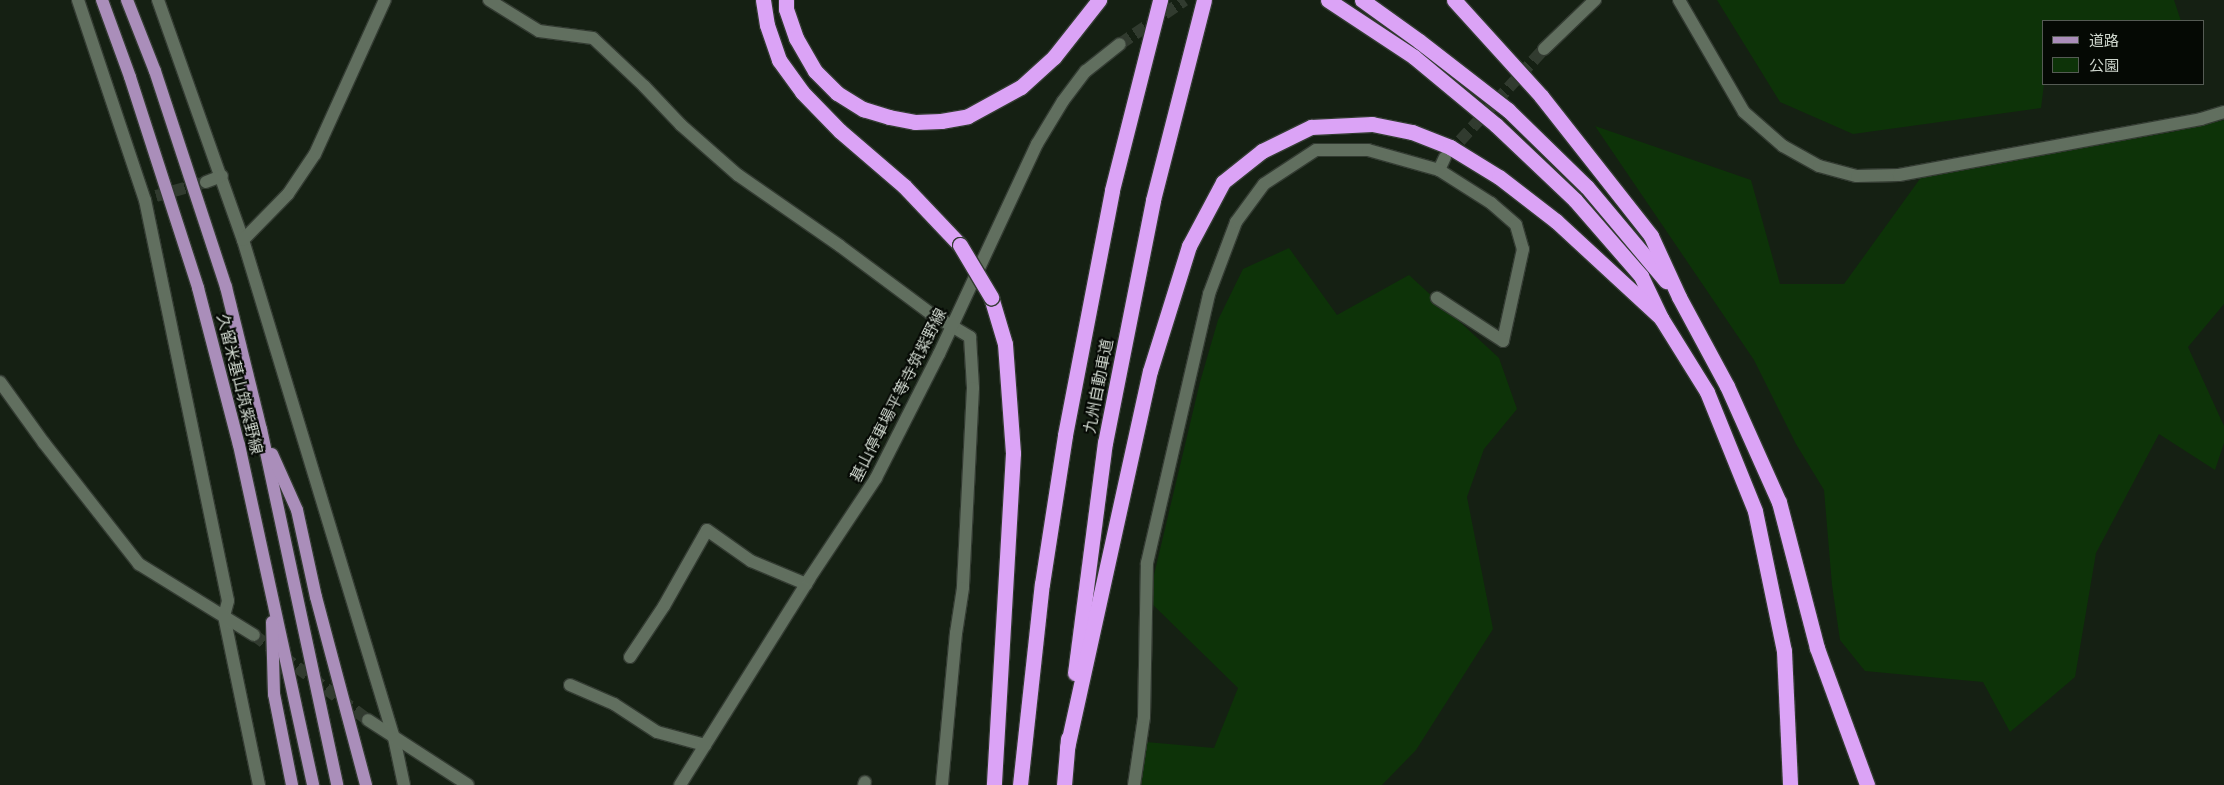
<!DOCTYPE html>
<html>
<head>
<meta charset="utf-8">
<style>
	body { margin:0 }
	#map { position:relative; width:2224px; height:785px; overflow:hidden; background:#152013; font-family:"Libre Baskerville","Noto Sans JP",serif }
	div>[style] { position:absolute }
	[style*='--x'] { left:calc(var(--x)*1px); top:calc(var(--y)*1px); width:calc(var(--w)*1px); rotate:calc(var(--a)*1deg) }
	.green>* { inset:0; background:#0d3308 }
	.street-tunnel>* { height:12px; margin-top:-6px; transform-origin:0; background:repeating-linear-gradient(90deg,#313b2f 0 12px,transparent 0 18px) }
	.secondary-tunnel>* { height:12px; margin-top:-6px; transform-origin:0; background:repeating-linear-gradient(90deg,#313b2f 0 12px,transparent 0 18px) }
	.roads { filter:drop-shadow(1px 0 #333b32) drop-shadow(-1px 0 #333b32) drop-shadow(0 1px #333b32) drop-shadow(0 -1px #333b32) }
	.street>* { height:12px; margin:-6px; padding:0 6px; transform-origin:6px; border-radius:6px; background:#616f5f }
	.secondary>* { height:12px; margin:-6px; padding:0 6px; transform-origin:6px; border-radius:6px; background:#616f5f }
	.primary>* { height:12px; margin:-6px; padding:0 6px; transform-origin:6px; border-radius:6px; background:#aa8eba }
	.highway>* { height:15px; margin:-7.5px; padding:0 7.5px; transform-origin:7.5px; border-radius:7.5px; background:#dba3f6 }
	.bridges { filter:drop-shadow(1px 0 #333b32) drop-shadow(-1px 0 #333b32) drop-shadow(0 1px #333b32) drop-shadow(0 -1px #333b32) }
	.highway-bridge>* { height:15px; margin:-7.5px; padding:0 7.5px; transform-origin:7.5px; border-radius:7.5px; background:#dba3f6 }
	span { translate:-50% -50%; white-space:nowrap; text-align:center; line-height:1.15; -webkit-text-stroke:4px #050904; paint-order:stroke }
	.street-label { font-size:16px; color:#cdd5cc }
	.legend { position:absolute; left:2042px; top:20px; width:162px; height:65px; box-sizing:border-box; background:#050904; border:1px solid #555b54; margin:0; padding:6px 9px; list-style:none; font-size:15px; color:#cdd5cc }
	.legend li { display:flex; align-items:center; gap:10px; height:25px }
	.legend b { width:25px; border:1px solid #555b54 }
</style>
</head>
<body>
<div id="map">
	<div class="green">
		<i style="clip-path:polygon(1717px 0,2174px 0,2181px 21px,2043px 21px,2044px 84px,2041px 108px,1853px 134px,1780px 102px)"></i>
		<i style="clip-path:polygon(2224px 120px,2224px 304px,2188px 347px,2224px 426px,2224px 443px,2215px 470px,2159px 434px,2096px 553px,2075px 677px,2010px 732px,1983px 682px,1865px 671px,1840px 640px,1832px 585px,1824px 490px,1796px 444px,1754px 360px,1595px 126px,1751px 180px,1780px 284px,1844px 284px,1922px 176px,2172px 132px)"></i>
		<i style="clip-path:polygon(1289px 248px,1337px 315px,1409px 275px,1499px 358px,1517px 409px,1484px 449px,1467px 497px,1493px 629px,1416px 750px,1382px 785px,1133px 785px,1146px 742px,1214px 748px,1238px 688px,1148px 600px,1200px 382px,1218px 320px,1243px 269px)"></i>
	</div>
	<div class="street-tunnel">
		<i style="--x:1448;--y:154;--w:142;--a:-47.6"></i>
		<i style="--x:156;--y:196;--w:52;--a:-15.6"></i>
		<i style="--x:254;--y:635;--w:142;--a:36.7"></i>
	</div>
	<div class="secondary-tunnel">
		<i style="--x:1120;--y:44;--w:78;--a:-34.1"></i>
	</div>
	<div class="roads">
		<div class="street">
			<i style="--x:78;--y:0;--w:211;--a:71.5"></i>
			<i style="--x:145;--y:200;--w:409;--a:78.3"></i>
			<i style="--x:228;--y:601;--w:16;--a:105"></i>
			<i style="--x:224;--y:616;--w:173;--a:78.3"></i>
			<i style="--x:158;--y:0;--w:255;--a:70.5"></i>
			<i style="--x:243;--y:240;--w:520;--a:73.13"></i>
			<i style="--x:394;--y:738;--w:48;--a:78"></i>
			<i style="--x:489;--y:0;--w:59;--a:31.8"></i>
			<i style="--x:539;--y:31;--w:54;--a:7.4"></i>
			<i style="--x:593;--y:38;--w:70;--a:43.3"></i>
			<i style="--x:644;--y:86;--w:54;--a:46.5"></i>
			<i style="--x:681;--y:125;--w:76;--a:41.3"></i>
			<i style="--x:738;--y:175;--w:124;--a:34.8"></i>
			<i style="--x:840;--y:246;--w:112;--a:36.7"></i>
			<i style="--x:930;--y:313;--w:47;--a:31"></i>
			<i style="--x:970;--y:337;--w:51;--a:86.6"></i>
			<i style="--x:973;--y:388;--w:200;--a:92.9"></i>
			<i style="--x:963;--y:588;--w:46;--a:98.8"></i>
			<i style="--x:956;--y:633;--w:153;--a:95.3"></i>
			<i style="--x:1679;--y:0;--w:129;--a:59.9"></i>
			<i style="--x:1744;--y:112;--w:52;--a:41.1"></i>
			<i style="--x:1783;--y:146;--w:41;--a:29.1"></i>
			<i style="--x:1819;--y:166;--w:39;--a:15"></i>
			<i style="--x:1857;--y:176;--w:42;--a:-1.4"></i>
			<i style="--x:1899;--y:175;--w:307;--a:-10.5"></i>
			<i style="--x:2201;--y:119;--w:24;--a:-17"></i>
			<i style="--x:1544;--y:49;--w:71;--a:-43.9"></i>
			<i style="--x:1439;--y:170;--w:14;--a:-65"></i>
			<i style="--x:206;--y:182;--w:17;--a:-21"></i>
			<i style="--x:243;--y:240;--w:64;--a:-45.6"></i>
			<i style="--x:288;--y:194;--w:48;--a:-56"></i>
			<i style="--x:315;--y:154;--w:169;--a:-65.6"></i>
			<i style="--x:0;--y:382;--w:75;--a:54.2"></i>
			<i style="--x:44;--y:443;--w:154;--a:51.9"></i>
			<i style="--x:139;--y:564;--w:135;--a:31.7"></i>
			<i style="--x:630;--y:657;--w:61;--a:-56.3"></i>
			<i style="--x:664;--y:606;--w:87;--a:-60.5"></i>
			<i style="--x:707;--y:530;--w:54;--a:35.2"></i>
			<i style="--x:751;--y:561;--w:60;--a:22.7"></i>
			<i style="--x:570;--y:685;--w:48;--a:23.4"></i>
			<i style="--x:614;--y:704;--w:51;--a:33.1"></i>
			<i style="--x:657;--y:732;--w:50;--a:15.2"></i>
			<i style="--x:368;--y:720;--w:119;--a:33"></i>
			<i style="--x:864;--y:785;--w:3;--a:-72"></i>
			<i style="--x:1134;--y:785;--w:69;--a:-81.6"></i>
			<i style="--x:1144;--y:717;--w:154;--a:-88.9"></i>
			<i style="--x:1147;--y:563;--w:276;--a:-77"></i>
			<i style="--x:1209;--y:294;--w:77;--a:-69.4"></i>
			<i style="--x:1236;--y:222;--w:47;--a:-53.6"></i>
			<i style="--x:1264;--y:184;--w:62;--a:-33.2"></i>
			<i style="--x:1316;--y:150;--w:52;--a:0"></i>
			<i style="--x:1368;--y:150;--w:74;--a:15.7"></i>
			<i style="--x:1439;--y:170;--w:62;--a:32.4"></i>
			<i style="--x:1491;--y:203;--w:33;--a:41"></i>
			<i style="--x:1516;--y:225;--w:25;--a:74"></i>
			<i style="--x:1523;--y:249;--w:94;--a:102.3"></i>
			<i style="--x:1503;--y:341;--w:79;--a:-146.9"></i>
		</div>
		<div class="secondary">
			<i style="--x:680;--y:785;--w:243;--a:-57.9"></i>
			<i style="--x:809;--y:579;--w:121;--a:-56.4"></i>
			<i style="--x:876;--y:478;--w:139;--a:-63.1"></i>
			<i style="--x:939;--y:354;--w:232;--a:-65"></i>
			<i style="--x:1037;--y:144;--w:50;--a:-58.8"></i>
			<i style="--x:1063;--y:101;--w:38;--a:-53"></i>
			<i style="--x:1086;--y:71;--w:43;--a:-38.5"></i>
		</div>
		<div class="primary">
			<i style="--x:102;--y:0;--w:82;--a:70"></i>
			<i style="--x:130;--y:77;--w:222;--a:72.1"></i>
			<i style="--x:198;--y:288;--w:162;--a:75.4"></i>
			<i style="--x:239;--y:445;--w:348;--a:77.7"></i>
			<i style="--x:127;--y:0;--w:76;--a:68.5"></i>
			<i style="--x:155;--y:71;--w:227;--a:71.8"></i>
			<i style="--x:226;--y:287;--w:146;--a:76.2"></i>
			<i style="--x:261;--y:429;--w:364;--a:77.9"></i>
			<i style="--x:272;--y:454;--w:61;--a:65.9"></i>
			<i style="--x:297;--y:510;--w:89;--a:77.7"></i>
			<i style="--x:316;--y:597;--w:195;--a:75.1"></i>
			<i style="--x:272;--y:622;--w:72;--a:88.4"></i>
			<i style="--x:274;--y:694;--w:93;--a:78.8"></i>
		</div>
		<div class="highway">
			<i style="--x:763;--y:0;--w:25;--a:81"></i>
			<i style="--x:767;--y:25;--w:37;--a:71"></i>
			<i style="--x:779;--y:60;--w:39;--a:54"></i>
			<i style="--x:802;--y:92;--w:54;--a:45.7"></i>
			<i style="--x:840;--y:131;--w:84;--a:40.7"></i>
			<i style="--x:904;--y:186;--w:81;--a:46.5"></i>
			<i style="--x:786;--y:0;--w:9;--a:90"></i>
			<i style="--x:786;--y:9;--w:31;--a:71"></i>
			<i style="--x:796;--y:38;--w:38;--a:60"></i>
			<i style="--x:815;--y:71;--w:31;--a:45"></i>
			<i style="--x:837;--y:93;--w:31;--a:32"></i>
			<i style="--x:863;--y:109;--w:27;--a:17"></i>
			<i style="--x:889;--y:117;--w:26;--a:11"></i>
			<i style="--x:915;--y:122;--w:26;--a:-2"></i>
			<i style="--x:941;--y:121;--w:27;--a:-10"></i>
			<i style="--x:968;--y:116;--w:60;--a:-28.7"></i>
			<i style="--x:1021;--y:87;--w:45;--a:-42.3"></i>
			<i style="--x:1054;--y:57;--w:73;--a:-51.7"></i>
			<i style="--x:1328;--y:0;--w:103;--a:33.5"></i>
			<i style="--x:1414;--y:57;--w:107;--a:39.7"></i>
			<i style="--x:1496;--y:125;--w:109;--a:43.5"></i>
			<i style="--x:1575;--y:200;--w:101;--a:49"></i>
			<i style="--x:1641;--y:276;--w:47;--a:64.5"></i>
			<i style="--x:1661;--y:318;--w:87;--a:58.1"></i>
			<i style="--x:1707;--y:392;--w:128;--a:68"></i>
			<i style="--x:1755;--y:511;--w:143;--a:78.3"></i>
			<i style="--x:1784;--y:651;--w:134;--a:87.4"></i>
			<i style="--x:1362;--y:0;--w:70;--a:35.7"></i>
			<i style="--x:1419;--y:41;--w:113;--a:37.8"></i>
			<i style="--x:1508;--y:110;--w:110;--a:44.3"></i>
			<i style="--x:1587;--y:187;--w:123;--a:50"></i>
			<i style="--x:1454;--y:0;--w:130;--a:47.8"></i>
			<i style="--x:1541;--y:96;--w:178;--a:51.8"></i>
			<i style="--x:1651;--y:236;--w:67;--a:65.3"></i>
			<i style="--x:1679;--y:297;--w:101;--a:61.7"></i>
			<i style="--x:1727;--y:386;--w:127;--a:65.9"></i>
			<i style="--x:1779;--y:502;--w:151;--a:75.4"></i>
			<i style="--x:1817;--y:648;--w:146;--a:69.9"></i>
			<i style="--x:991;--y:297;--w:49;--a:73.4"></i>
			<i style="--x:1005;--y:344;--w:109;--a:85.8"></i>
			<i style="--x:1013;--y:453;--w:333;--a:93.3"></i>
			<i style="--x:1075;--y:673;--w:232;--a:-82.6"></i>
			<i style="--x:1105;--y:443;--w:248;--a:-78.8"></i>
			<i style="--x:1153;--y:200;--w:206;--a:-75.7"></i>
			<i style="--x:1067;--y:748;--w:386;--a:-77.6"></i>
			<i style="--x:1150;--y:371;--w:131;--a:-72.7"></i>
			<i style="--x:1189;--y:246;--w:72;--a:-62"></i>
			<i style="--x:1223;--y:182;--w:50;--a:-38.5"></i>
			<i style="--x:1262;--y:151;--w:55;--a:-26.1"></i>
			<i style="--x:1311;--y:127;--w:61;--a:-2.8"></i>
			<i style="--x:1372;--y:124;--w:41;--a:11.3"></i>
			<i style="--x:1412;--y:132;--w:41;--a:21.5"></i>
			<i style="--x:1450;--y:147;--w:57;--a:31.5"></i>
			<i style="--x:1499;--y:177;--w:72;--a:37.7"></i>
			<i style="--x:1556;--y:221;--w:143;--a:42.7"></i>
			<i style="--x:1020;--y:785;--w:202;--a:-83.8"></i>
			<i style="--x:1042;--y:584;--w:151;--a:-81.2"></i>
			<i style="--x:1065;--y:435;--w:249;--a:-79.1"></i>
			<i style="--x:1112;--y:190;--w:196;--a:-75.8"></i>
			<i style="--x:1064;--y:785;--w:47;--a:-85.1"></i>
		</div>
	</div>
	<div class="bridges">
		<div class="highway-bridge">
			<i style="--x:960;--y:245;--w:61;--a:59.2"></i>
		</div>
	</div>
	<div class="street-label">
		<span style="left:240px;top:384px;rotate:76deg">久留米基山筑紫野線</span>
		<span style="left:1098px;top:386px;rotate:-79deg">九州自動車道</span>
		<span style="left:898px;top:395px;rotate:-63deg">基山停車場平等寺筑紫野線</span>
	</div>
	<ul class="legend">
	<li><b style="height:6px;background:#aa8eba"></b>道路</li>
	<li><b style="height:14px;background:#0d3308"></b>公園</li>
	</ul>
</div>
</body>
</html>
